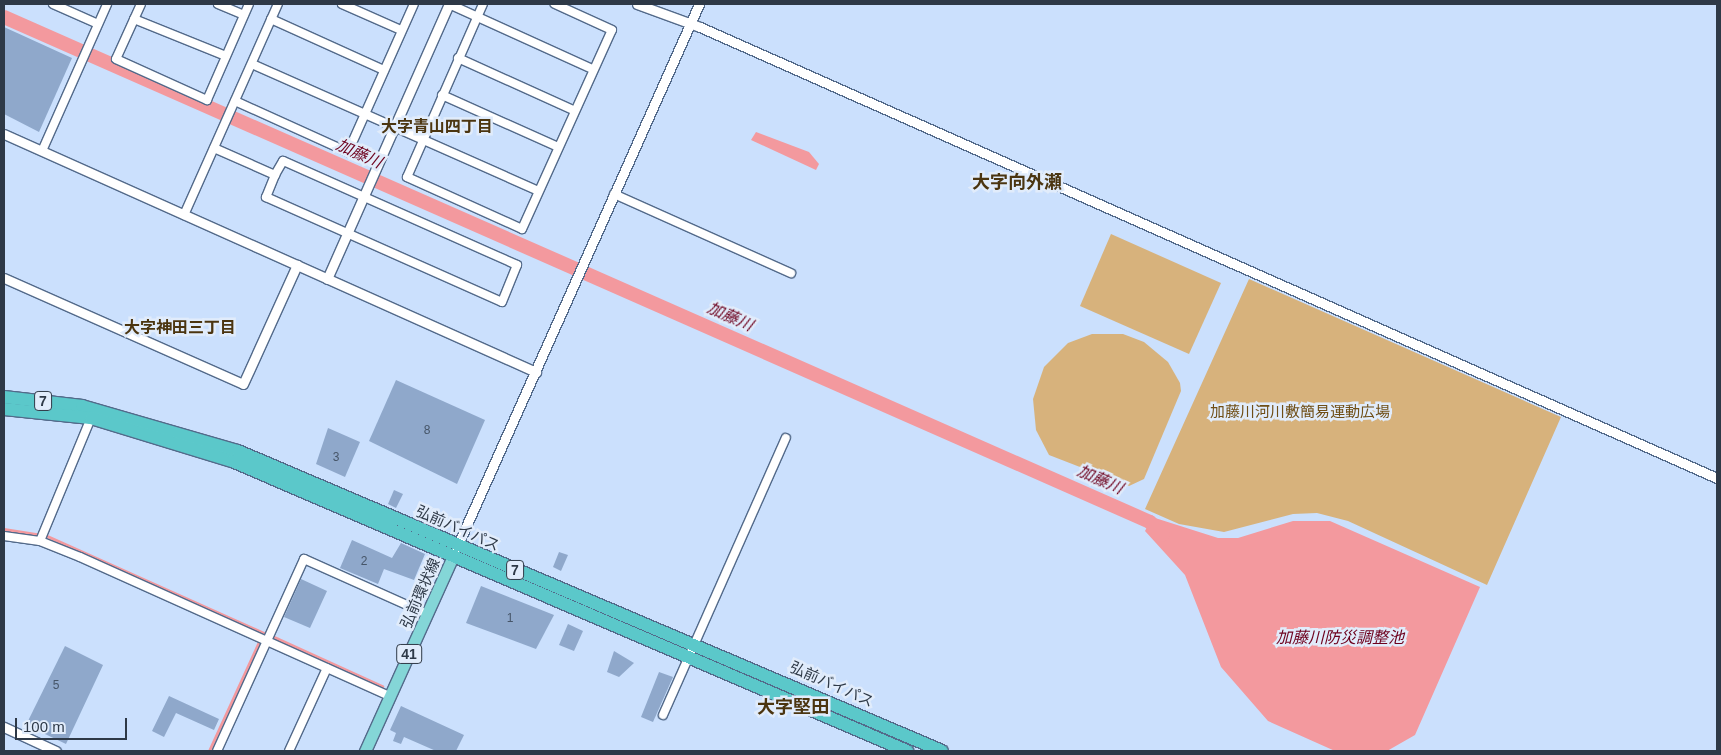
<!DOCTYPE html>
<html>
<head>
<meta charset="utf-8">
<style>
	body { margin:0 }
	#map { position:relative; width:1721px; height:755px; overflow:hidden; background:#cbe0fd; font-family:Arial,"Noto Sans JP",sans-serif }
	div>[style] { position:absolute }
	[style*='--x'] { left:calc(var(--x)*1px); top:calc(var(--y)*1px); width:calc(var(--w)*1px); rotate:calc(var(--a)*1deg) }
	.green>* { inset:0; background:#d7b27c }
	.water>* { inset:0; background:#f3999e }
	.stream>* { height:2.5px; margin:-1.25px; padding:0 1.25px; transform-origin:1.25px; border-radius:1.25px; background:#f3999e }
	.river>* { height:14px; margin:-7px; padding:0 7px; transform-origin:7px; border-radius:7px; background:#f3999e }
	.building>* { inset:0; background:#8fa8cb }
	.roads { filter:drop-shadow(1px 0 #536a8a) drop-shadow(-1px 0 #536a8a) drop-shadow(0 1px #536a8a) drop-shadow(0 -1px #536a8a) }
	.minor>* { height:8px; margin:-4px; padding:0 4px; transform-origin:4px; border-radius:4px; background:#fff }
	.tertiary>* { height:9px; margin:-4.5px; padding:0 4.5px; transform-origin:4.5px; border-radius:4.5px; background:#fff }
	.primary>* { height:11px; margin:-5.5px; padding:0 5.5px; transform-origin:5.5px; border-radius:5.5px; background:#84d6d7 }
	.trunk>* { height:12px; margin:-6px; padding:0 6px; transform-origin:6px; border-radius:6px; background:#5bc8ca }
	span { translate:-50% -50%; white-space:nowrap; text-align:center; line-height:1.15; -webkit-text-stroke:5px #e1ecfb; paint-order:stroke }
	.number-label { font-size:12px; color:#465568 }
	.number-label span { -webkit-text-stroke-width:0 }
	.shield-label span { padding:1px 4px; background:#e1ecfb; border:1px solid; border-radius:4px; -webkit-text-stroke-width:0 }
	.shield-label { font-size:14px; color:#2e3947; font-weight:700 }
	.park-label { font-size:15px; color:#6f4e16 }
	.street-label { font-size:15px; color:#2e3947 }
	.neighbourhood-label { font-size:16px; color:#4b3510; font-weight:700 }
	.water-label { font-size:16px; color:#6d001d; font-style:italic }
	.quarter-label { font-size:18px; color:#4b3510; font-weight:700 }
	.frame { position:absolute; inset:0; border:5px solid #2e3947; pointer-events:none }
	.scale { position:absolute; left:15px; top:718px; width:112px; height:22px; box-sizing:border-box; border:2px solid #2e3947; border-top:0; padding-left:6px; font-size:15px; line-height:18px; white-space:nowrap; color:#2e3947; -webkit-text-stroke:4px #e1ecfb; paint-order:stroke }
</style>
</head>
<body>
<div id="map">
	<div class="green">
		<i style="clip-path:polygon(1111px 234px,1221px 283px,1189px 354px,1080px 306px)"></i>
		<i style="clip-path:polygon(1249px 279px,1561px 417px,1487px 585px,1348px 521px,1317px 513px,1293px 514px,1224px 532px,1179px 524px,1145px 509px)"></i>
		<i style="clip-path:polygon(1092px 334px,1123px 334px,1144px 342px,1168px 362px,1180px 383px,1181px 391px,1144px 479px,1129px 486px,1049px 455px,1036px 430px,1033px 399px,1044px 367px,1068px 343px)"></i>
	</div>
	<div class="water">
		<i style="clip-path:polygon(756px 132px,809px 152px,819px 164px,816px 170px,751px 140px)"></i>
		<i style="clip-path:polygon(1152px 517px,1218px 538px,1238px 538px,1293px 521px,1330px 521px,1480px 587px,1415px 735px,1387px 751px,1335px 751px,1268px 721px,1221px 667px,1185px 575px,1145px 531px)"></i>
	</div>
	<div class="stream">
		<i style="--x:4;--y:529;--w:33;--a:9"></i>
		<i style="--x:47;--y:536;--w:238;--a:24.1"></i>
		<i style="--x:274;--y:637;--w:119;--a:24.4"></i>
		<i style="--x:209;--y:751;--w:118;--a:-65.4"></i>
	</div>
	<div class="river">
		<i style="--x:4;--y:17;--w:1252;--a:23.78"></i>
		<i style="--x:1150;--y:522;--w:18;--a:45"></i>
	</div>
	<div class="building">
		<i style="clip-path:polygon(4px 27px,72px 58px,39px 132px,4px 114px)"></i>
		<i style="clip-path:polygon(396px 380px,485px 420px,457px 484px,369px 441px)"></i>
		<i style="clip-path:polygon(328px 428px,360px 442px,345px 477px,316px 464px)"></i>
		<i style="clip-path:polygon(394px 490px,403px 494px,396px 508px,388px 504px)"></i>
		<i style="clip-path:polygon(352px 540px,392px 558px,401px 543px,425px 554px,414px 580px,384px 569px,378px 584px,340px 568px)"></i>
		<i style="clip-path:polygon(559px 552px,568px 555px,561px 571px,553px 567px)"></i>
		<i style="clip-path:polygon(301px 579px,327px 591px,310px 628px,284px 617px)"></i>
		<i style="clip-path:polygon(481px 586px,554px 615px,536px 649px,466px 623px)"></i>
		<i style="clip-path:polygon(568px 624px,583px 631px,574px 651px,559px 645px)"></i>
		<i style="clip-path:polygon(65px 646px,103px 665px,66px 744px,26px 725px)"></i>
		<i style="clip-path:polygon(614px 651px,634px 663px,619px 677px,607px 672px)"></i>
		<i style="clip-path:polygon(659px 672px,673px 677px,653px 722px,641px 717px)"></i>
		<i style="clip-path:polygon(169px 696px,219px 719px,214px 730px,176px 713px,164px 737px,152px 731px)"></i>
		<i style="clip-path:polygon(401px 706px,464px 735px,456px 751px,436px 751px,404px 737px,401px 744px,393px 741px,396px 733px,390px 730px)"></i>
	</div>
	<div class="roads">
		<div class="minor">
			<i style="--x:53;--y:4;--w:49;--a:24"></i>
			<i style="--x:141;--y:4;--w:60;--a:114.4"></i>
			<i style="--x:116;--y:59;--w:100;--a:24.3"></i>
			<i style="--x:207;--y:100;--w:105;--a:-66.4"></i>
			<i style="--x:218;--y:4;--w:28;--a:23"></i>
			<i style="--x:342;--y:4;--w:64;--a:23.8"></i>
			<i style="--x:449;--y:4;--w:157;--a:24.4"></i>
			<i style="--x:483;--y:4;--w:189;--a:113.7"></i>
			<i style="--x:407;--y:177;--w:126;--a:24.3"></i>
			<i style="--x:522;--y:229;--w:218;--a:-65.7"></i>
			<i style="--x:612;--y:30;--w:63;--a:-155.5"></i>
			<i style="--x:134;--y:19;--w:99;--a:21.9"></i>
			<i style="--x:271;--y:19;--w:124;--a:24.3"></i>
			<i style="--x:458;--y:58;--w:126;--a:24.3"></i>
			<i style="--x:252;--y:64;--w:313;--a:23.9"></i>
			<i style="--x:442;--y:95;--w:127;--a:24.1"></i>
			<i style="--x:235;--y:101;--w:124;--a:24.3"></i>
			<i style="--x:348;--y:152;--w:162;--a:-66"></i>
			<i style="--x:214;--y:148;--w:67;--a:23.9"></i>
			<i style="--x:275;--y:175;--w:24;--a:112"></i>
			<i style="--x:266;--y:197;--w:258;--a:24"></i>
			<i style="--x:502;--y:302;--w:40;--a:-68"></i>
			<i style="--x:517;--y:265;--w:256;--a:-156"></i>
			<i style="--x:283;--y:161;--w:16;--a:120"></i>
			<i style="--x:42;--y:151;--w:161;--a:-66.1"></i>
			<i style="--x:614;--y:194;--w:194;--a:24.1"></i>
			<i style="--x:184;--y:215;--w:231;--a:-66"></i>
			<i style="--x:4;--y:536;--w:36;--a:8"></i>
			<i style="--x:40;--y:541;--w:43;--a:21.8"></i>
			<i style="--x:80;--y:557;--w:340;--a:24.2"></i>
			<i style="--x:40;--y:541;--w:133;--a:-67.5"></i>
			<i style="--x:663;--y:715;--w:303;--a:-66.1"></i>
			<i style="--x:217;--y:751;--w:211;--a:-65.6"></i>
			<i style="--x:304;--y:559;--w:135;--a:24.1"></i>
			<i style="--x:289;--y:751;--w:91;--a:-65.4"></i>
		</div>
		<div class="tertiary">
			<i style="--x:637;--y:4;--w:67;--a:20.1"></i>
			<i style="--x:700;--y:27;--w:1113;--a:23.92"></i>
			<i style="--x:4;--y:134;--w:583;--a:24.1"></i>
			<i style="--x:4;--y:278;--w:261;--a:23.9"></i>
			<i style="--x:243;--y:384;--w:131;--a:-65.6"></i>
			<i style="--x:327;--y:279;--w:301;--a:-66.1"></i>
			<i style="--x:456;--y:549;--w:597;--a:-65.97"></i>
			<i style="--x:4;--y:727;--w:57;--a:24.8"></i>
		</div>
		<div class="primary">
			<i style="--x:365;--y:751;--w:214;--a:-65.7"></i>
		</div>
		<div class="trunk">
			<i style="--x:4;--y:397;--w:79;--a:6.6"></i>
			<i style="--x:82;--y:406;--w:162;--a:16.1"></i>
			<i style="--x:238;--y:451;--w:765;--a:23.08"></i>
			<i style="--x:4;--y:409;--w:87;--a:5.9"></i>
			<i style="--x:91;--y:418;--w:147;--a:17"></i>
			<i style="--x:232;--y:461;--w:735;--a:23.25"></i>
		</div>
	</div>
	<div class="number-label">
		<span style="left:427px;top:431px">8</span>
		<span style="left:336px;top:458px">3</span>
		<span style="left:364px;top:562px">2</span>
		<span style="left:510px;top:619px">1</span>
		<span style="left:56px;top:686px">5</span>
	</div>
	<div class="shield-label">
		<span style="left:43px;top:401px">7</span>
		<span style="left:515px;top:570px">7</span>
		<span style="left:409px;top:654px">41</span>
	</div>
	<div class="park-label">
		<span style="left:1300px;top:412px">加藤川河川敷簡易運動広場</span>
	</div>
	<div class="street-label">
		<span style="left:458px;top:528px;rotate:24deg">弘前バイパス</span>
		<span style="left:420px;top:593px;rotate:-66deg">弘前環状線</span>
		<span style="left:832px;top:684px;rotate:24deg">弘前バイパス</span>
	</div>
	<div class="neighbourhood-label">
		<span style="left:437px;top:127px">大字青山四丁目</span>
		<span style="left:180px;top:328px">大字神田三丁目</span>
	</div>
	<div class="water-label">
		<span style="left:359px;top:154px;rotate:24deg">加藤川</span>
		<span style="left:730px;top:317px;rotate:24deg">加藤川</span>
		<span style="left:1100px;top:480px;rotate:24deg">加藤川</span>
		<span style="left:1340px;top:638px">加藤川防災調整池</span>
	</div>
	<div class="quarter-label">
		<span style="left:1017px;top:182px">大字向外瀬</span>
		<span style="left:793px;top:707px">大字堅田</span>
	</div>
	<div class="frame"></div>
	<div class="scale">100 m</div>
</div>
</body>
</html>
